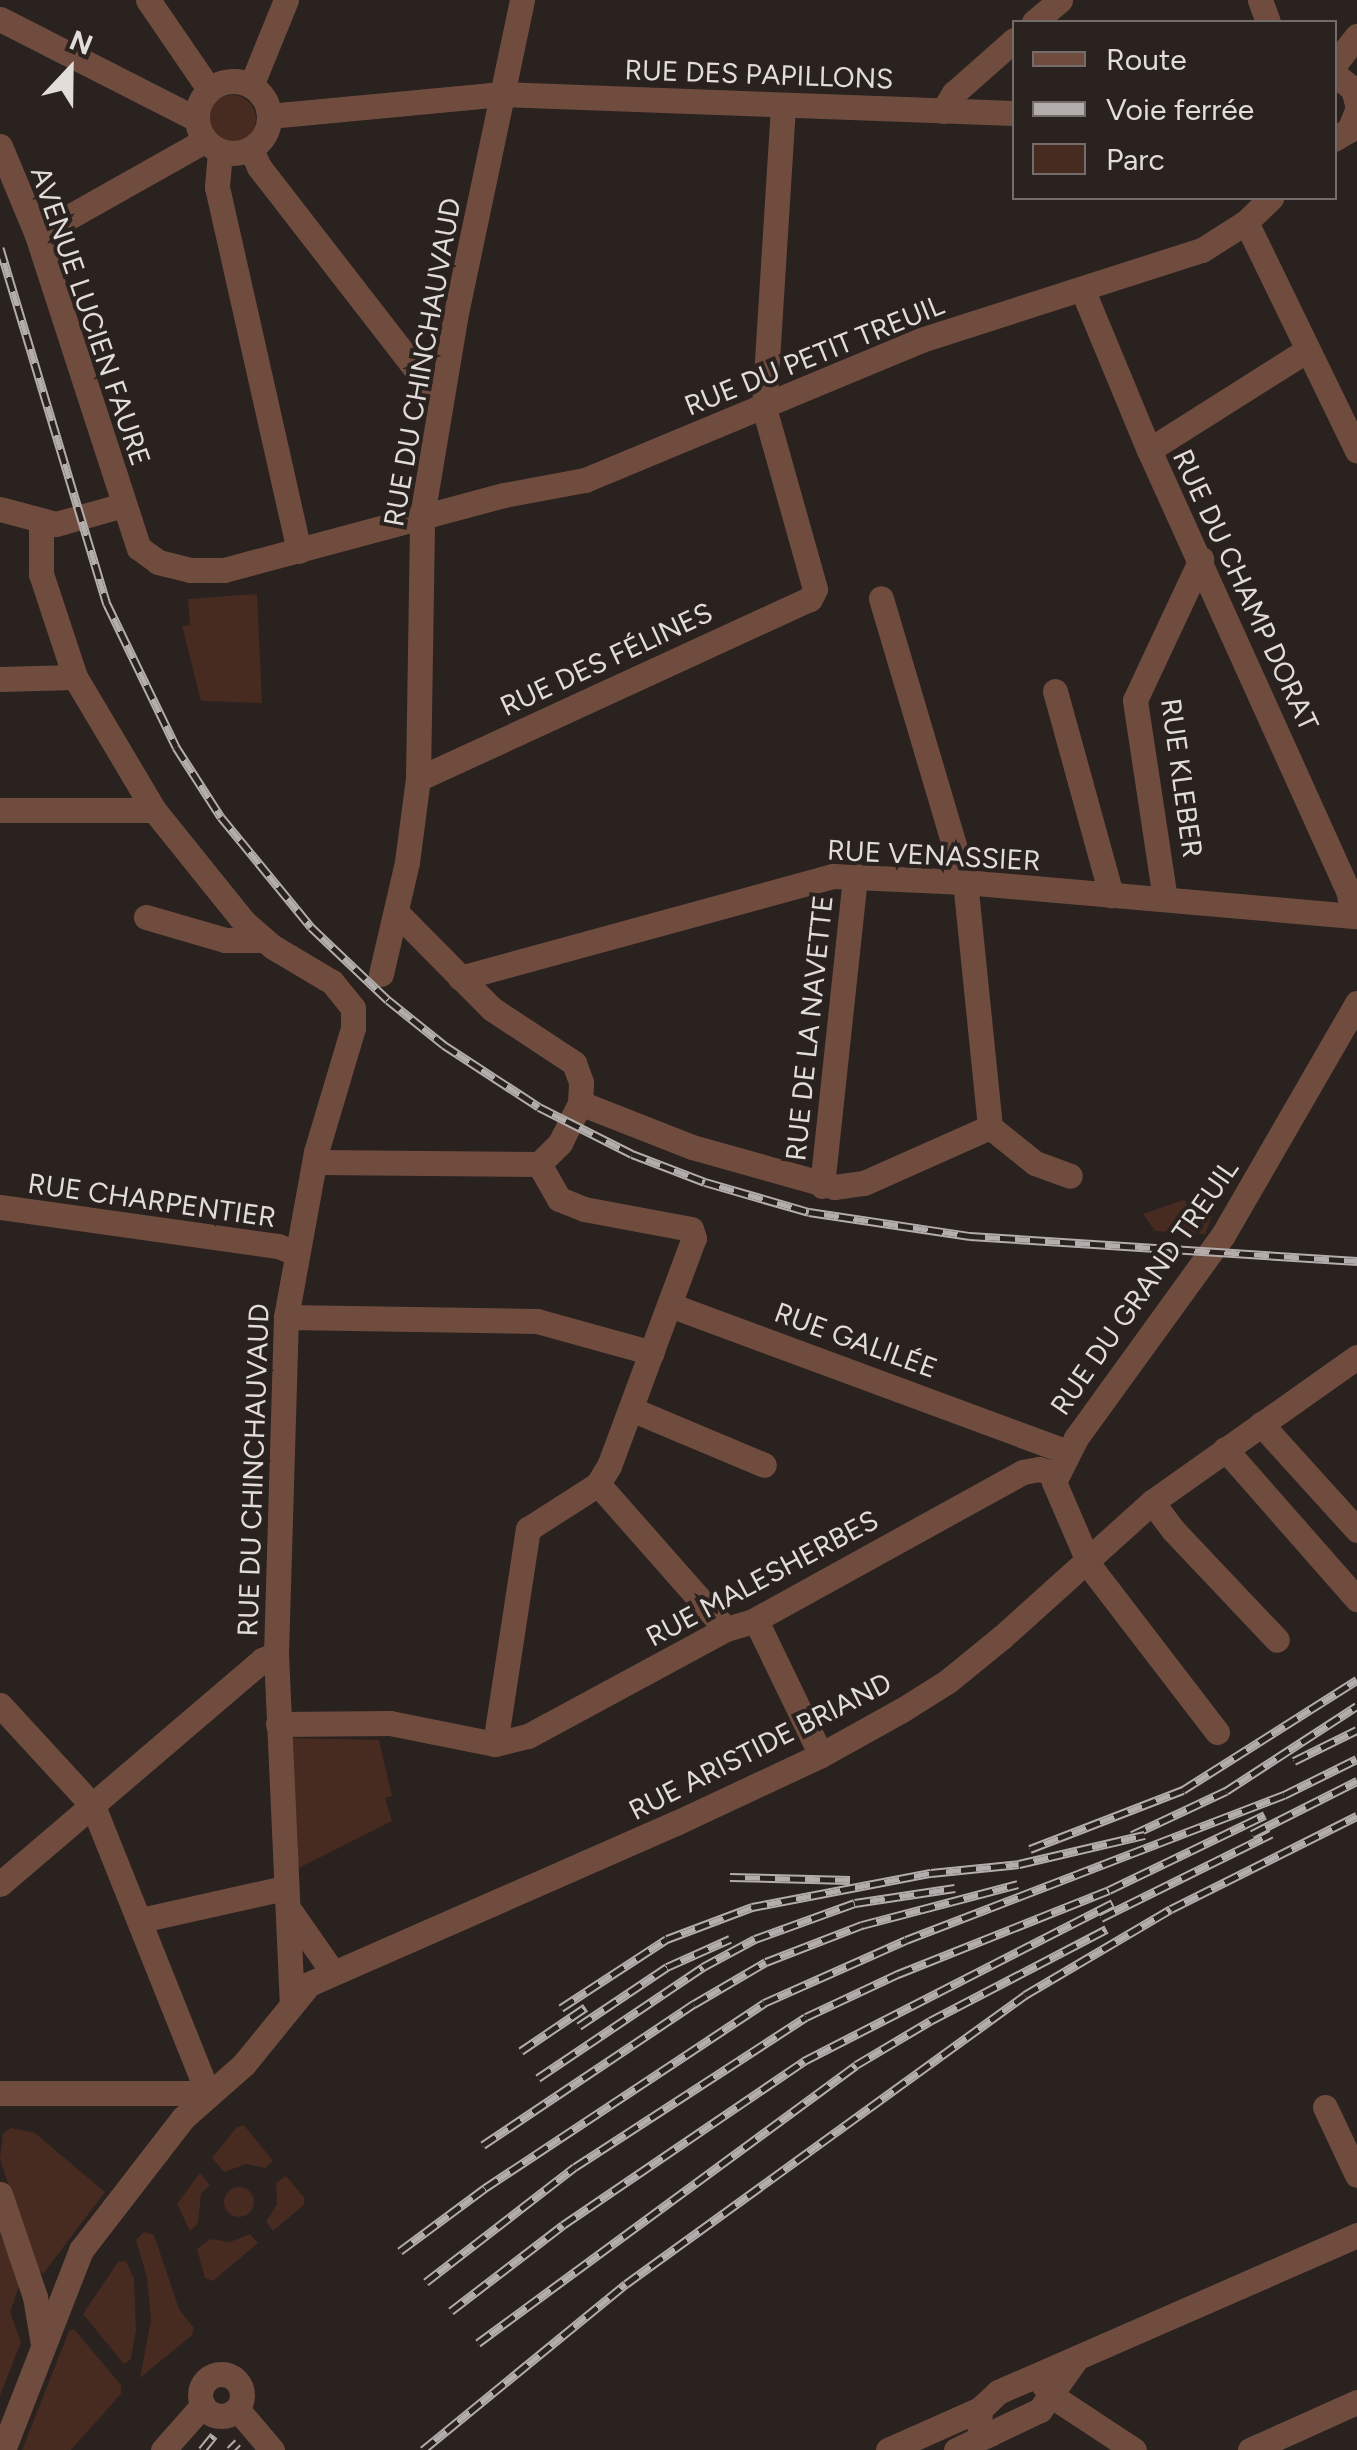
<!DOCTYPE html>
<html>
<head>
<meta charset="utf-8">
<style>
	body { margin:0 }
	#map { position:relative; width:1357px; height:2450px; overflow:hidden; background:#29221f; font-family:Figtree,sans-serif }
	div>[style] { position:absolute }
	[style*='--x'] { left:calc(var(--x)*1px); top:calc(var(--y)*1px); width:calc(var(--w)*1px); rotate:calc(var(--a)*1deg) }
	.green>* { inset:0; background:#472a20 }
	.round { border-radius:50% }
	.minor>* { height:25px; margin:-12.5px; padding:0 12.5px; transform-origin:12.5px; border-radius:12.5px; background:#704c3f }
	.minor>.ring { margin:-12.5px; padding:0; box-sizing:content-box; background:none; border:25px solid #704c3f; border-radius:50% }
	.rail>* { height:9px; margin-top:-4.5px; transform-origin:0; background:repeating-linear-gradient(90deg,#29221f 0 15px,#b3adab 0 30px); box-sizing:border-box; border-block:2px solid #b3adab }
	span { translate:-50% -50%; white-space:nowrap; text-align:center; line-height:1.15; -webkit-text-stroke:8px #29221f; paint-order:stroke }
	.street-label { font-size:28px; color:#e2dcda }
	.legend { position:absolute; left:1012px; top:20px; width:325px; height:180px; box-sizing:border-box; background:#29221f; border:2px solid #736c6a; margin:0; padding:12px 18px; list-style:none; font-size:30px; color:#e2dcda }
	.legend li { display:flex; align-items:center; gap:20px; height:50px }
	.legend b { width:50px; border:2px solid #736c6a }
	.north { position:absolute; left:20px; top:20px; width:100px; height:100px; -webkit-text-stroke:8px #29221f; paint-order:stroke; rotate:22deg; font-size:28px; font-weight:700; line-height:40px; text-align:center; color:#e2dcda }
	.north::after { content:''; display:block; margin:auto; width:35px; height:45px; background:#e2dcda; clip-path:polygon(50% 0,100% 100%,50% 72%,0 100%) }
</style>
</head>
<body>
<div id="map">
	<div class="green">
		<i class="round" style="left:208px;top:95px;width:48px;height:48px"></i>
		<i style="clip-path:polygon(257px 594px,262px 703px,201px 701px,182px 626px,190px 625px,188px 599px)"></i>
		<i style="clip-path:polygon(1183px 1200px,1212px 1216px,1205px 1234px,1155px 1231px,1143px 1214px)"></i>
		<i style="clip-path:polygon(289px 1738px,379px 1740px,392px 1796px,385px 1798px,392px 1821px,295px 1870px)"></i>
		<i style="clip-path:polygon(244px 2125px,273px 2161px,265px 2168px,246px 2164px,224px 2172px,212px 2158px,237px 2127px)"></i>
		<i style="clip-path:polygon(11px 2128px,35px 2133px,105px 2192px,43px 2274px,36px 2268px,0 2159px,3px 2133px)"></i>
		<i style="clip-path:polygon(200px 2173px,210px 2185px,201px 2194px,198px 2223px,190px 2231px,177px 2204px)"></i>
		<i style="clip-path:polygon(286px 2176px,304px 2197px,304px 2205px,273px 2231px,266px 2222px,277px 2204px,276px 2183px)"></i>
		<i class="round" style="left:224px;top:2187px;width:30px;height:30px"></i>
		<i style="clip-path:polygon(144px 2232px,154px 2235px,179px 2309px,194px 2328px,192px 2335px,140px 2378px,151px 2320px,147px 2277px,136px 2240px)"></i>
		<i style="clip-path:polygon(0 2234px,20px 2284px,10px 2312px,21px 2342px,0 2396px)"></i>
		<i style="clip-path:polygon(250px 2234px,258px 2243px,213px 2281px,205px 2278px,197px 2249px,210px 2239px,230px 2242px)"></i>
		<i style="clip-path:polygon(126px 2261px,134px 2279px,136px 2330px,131px 2359px,124px 2364px,83px 2314px,118px 2262px)"></i>
		<i style="clip-path:polygon(74px 2329px,121px 2385px,121px 2394px,71px 2450px,22px 2450px,69px 2331px)"></i>
	</div>
	<div class="minor">
		<i style="--x:148;--y:0;--w:108;--a:55.6"></i>
		<i style="--x:1260;--y:0;--w:23;--a:70"></i>
		<i style="--x:0;--y:19;--w:220;--a:27"></i>
		<i style="--x:1034;--y:22;--w:34;--a:-40"></i>
		<i style="--x:1334;--y:65;--w:37;--a:-52"></i>
		<i style="--x:1334;--y:74;--w:24;--a:38"></i>
		<i style="--x:1353;--y:89;--w:16;--a:75"></i>
		<i class="ring" style="left:197px;top:81px;width:47px;height:47px"></i>
		<i style="--x:251;--y:86;--w:93;--a:-67.9"></i>
		<i style="--x:943;--y:111;--w:21;--a:-59"></i>
		<i style="--x:954;--y:93;--w:80;--a:-41.5"></i>
		<i style="--x:269;--y:116;--w:234;--a:-5.4"></i>
		<i style="--x:502;--y:94;--w:512;--a:2.13"></i>
		<i style="--x:1334;--y:139;--w:17;--a:-31"></i>
		<i style="--x:1349;--y:130;--w:22;--a:-68"></i>
		<i style="--x:0;--y:146;--w:96;--a:67.4"></i>
		<i style="--x:37;--y:235;--w:329;--a:72"></i>
		<i style="--x:139;--y:548;--w:24;--a:36"></i>
		<i style="--x:158;--y:562;--w:33;--a:14"></i>
		<i style="--x:190;--y:570;--w:34;--a:0"></i>
		<i style="--x:224;--y:570;--w:290;--a:-15"></i>
		<i style="--x:504;--y:495;--w:82;--a:-10.5"></i>
		<i style="--x:585;--y:480;--w:364;--a:-22.6"></i>
		<i style="--x:921;--y:340;--w:295;--a:-17.8"></i>
		<i style="--x:1202;--y:250;--w:52;--a:-32.5"></i>
		<i style="--x:1246;--y:222;--w:35;--a:-44"></i>
		<i style="--x:251;--y:149;--w:20;--a:66"></i>
		<i style="--x:259;--y:167;--w:282;--a:52.2"></i>
		<i style="--x:432;--y:390;--w:9;--a:27"></i>
		<i style="--x:220;--y:152;--w:35;--a:95"></i>
		<i style="--x:217;--y:187;--w:373;--a:77.3"></i>
		<i style="--x:1246;--y:222;--w:254;--a:64.1"></i>
		<i style="--x:37;--y:235;--w:192;--a:-29.4"></i>
		<i style="--x:1083;--y:291;--w:172;--a:67.5"></i>
		<i style="--x:1149;--y:450;--w:483;--a:65.7"></i>
		<i style="--x:1348;--y:890;--w:25;--a:78"></i>
		<i style="--x:1149;--y:450;--w:187;--a:-32.3"></i>
		<i style="--x:0;--y:509;--w:58;--a:15"></i>
		<i style="--x:56;--y:524;--w:70;--a:-15.8"></i>
		<i style="--x:41;--y:523;--w:51;--a:90"></i>
		<i style="--x:41;--y:574;--w:108;--a:71.7"></i>
		<i style="--x:75;--y:677;--w:155;--a:59.3"></i>
		<i style="--x:154;--y:810;--w:144;--a:51.2"></i>
		<i style="--x:244;--y:922;--w:38;--a:41"></i>
		<i style="--x:273;--y:947;--w:69;--a:30.7"></i>
		<i style="--x:332;--y:982;--w:33;--a:51"></i>
		<i style="--x:353;--y:1008;--w:20;--a:90"></i>
		<i style="--x:353;--y:1028;--w:129;--a:106.6"></i>
		<i style="--x:316;--y:1152;--w:168;--a:100.3"></i>
		<i style="--x:286;--y:1317;--w:337;--a:91.7"></i>
		<i style="--x:276;--y:1654;--w:347;--a:87.4"></i>
		<i style="--x:0;--y:679;--w:75;--a:-1.5"></i>
		<i style="--x:1055;--y:691;--w:212;--a:74.6"></i>
		<i style="--x:418;--y:779;--w:431;--a:-24.7"></i>
		<i style="--x:810;--y:599;--w:11;--a:-63"></i>
		<i style="--x:815;--y:589;--w:188;--a:-105.7"></i>
		<i style="--x:764;--y:408;--w:303;--a:-86.4"></i>
		<i style="--x:0;--y:810;--w:154;--a:0"></i>
		<i style="--x:1165;--y:899;--w:201;--a:-98.6"></i>
		<i style="--x:1135;--y:700;--w:156;--a:-64.9"></i>
		<i style="--x:146;--y:917;--w:82;--a:16.2"></i>
		<i style="--x:225;--y:940;--w:38;--a:0"></i>
		<i style="--x:381;--y:974;--w:115;--a:-76.9"></i>
		<i style="--x:407;--y:862;--w:84;--a:-82.5"></i>
		<i style="--x:418;--y:779;--w:263;--a:-89.1"></i>
		<i style="--x:422;--y:516;--w:201;--a:-80.5"></i>
		<i style="--x:455;--y:318;--w:325;--a:-78.1"></i>
		<i style="--x:460;--y:978;--w:387;--a:-15.3"></i>
		<i style="--x:833;--y:876;--w:132;--a:2.6"></i>
		<i style="--x:965;--y:882;--w:393;--a:5"></i>
		<i style="--x:580;--y:1103;--w:120;--a:21.4"></i>
		<i style="--x:692;--y:1147;--w:148;--a:15.7"></i>
		<i style="--x:834;--y:1187;--w:30;--a:-8"></i>
		<i style="--x:864;--y:1183;--w:138;--a:-24"></i>
		<i style="--x:990;--y:1127;--w:246;--a:-95.8"></i>
		<i style="--x:965;--y:882;--w:296;--a:-106.5"></i>
		<i style="--x:990;--y:1127;--w:58;--a:38.7"></i>
		<i style="--x:1035;--y:1163;--w:37;--a:20"></i>
		<i style="--x:317;--y:1162;--w:222;--a:0.5"></i>
		<i style="--x:539;--y:1164;--w:30;--a:-45"></i>
		<i style="--x:560;--y:1143;--w:45;--a:-63.4"></i>
		<i style="--x:580;--y:1103;--w:21;--a:-87"></i>
		<i style="--x:581;--y:1082;--w:20;--a:-110"></i>
		<i style="--x:574;--y:1063;--w:98;--a:-146.6"></i>
		<i style="--x:492;--y:1009;--w:136;--a:-134.7"></i>
		<i style="--x:822;--y:1186;--w:312;--a:-83.9"></i>
		<i style="--x:0;--y:1207;--w:281;--a:8"></i>
		<i style="--x:278;--y:1246;--w:18;--a:22"></i>
		<i style="--x:670;--y:1305;--w:423;--a:20.3"></i>
		<i style="--x:286;--y:1317;--w:251;--a:0.9"></i>
		<i style="--x:537;--y:1321;--w:119;--a:15.5"></i>
		<i style="--x:631;--y:1409;--w:144;--a:22.8"></i>
		<i style="--x:1261;--y:1424;--w:143;--a:47.8"></i>
		<i style="--x:1225;--y:1449;--w:200;--a:48.7"></i>
		<i style="--x:598;--y:1484;--w:193;--a:48.6"></i>
		<i style="--x:1152;--y:1502;--w:35;--a:53"></i>
		<i style="--x:1173;--y:1530;--w:151;--a:46.6"></i>
		<i style="--x:751;--y:1622;--w:9;--a:32"></i>
		<i style="--x:759;--y:1627;--w:142;--a:64.2"></i>
		<i style="--x:0;--y:1705;--w:137;--a:47.4"></i>
		<i style="--x:93;--y:1806;--w:309;--a:68.2"></i>
		<i style="--x:278;--y:1724;--w:112;--a:-0.5"></i>
		<i style="--x:390;--y:1723;--w:107;--a:11.3"></i>
		<i style="--x:495;--y:1744;--w:34;--a:-14"></i>
		<i style="--x:528;--y:1736;--w:225;--a:-28.4"></i>
		<i style="--x:726;--y:1629;--w:26;--a:-16"></i>
		<i style="--x:751;--y:1622;--w:311;--a:-28.9"></i>
		<i style="--x:1023;--y:1472;--w:16;--a:-11"></i>
		<i style="--x:1039;--y:1469;--w:18;--a:16"></i>
		<i style="--x:1217;--y:1732;--w:207;--a:-127.5"></i>
		<i style="--x:1091;--y:1568;--w:94;--a:-113.3"></i>
		<i style="--x:1054;--y:1482;--w:49;--a:-63.4"></i>
		<i style="--x:1076;--y:1438;--w:251;--a:-54.1"></i>
		<i style="--x:1223;--y:1235;--w:268;--a:-60"></i>
		<i style="--x:495;--y:1744;--w:218;--a:-81.3"></i>
		<i style="--x:528;--y:1529;--w:83;--a:-32.7"></i>
		<i style="--x:598;--y:1484;--w:21;--a:-59"></i>
		<i style="--x:609;--y:1466;--w:243;--a:-69.6"></i>
		<i style="--x:694;--y:1238;--w:9;--a:-108"></i>
		<i style="--x:691;--y:1229;--w:109;--a:-169.4"></i>
		<i style="--x:584;--y:1209;--w:27;--a:-158"></i>
		<i style="--x:559;--y:1199;--w:40;--a:-119.7"></i>
		<i style="--x:0;--y:1884;--w:345;--a:-40.5"></i>
		<i style="--x:262;--y:1660;--w:15;--a:-23"></i>
		<i style="--x:290;--y:1911;--w:73;--a:55"></i>
		<i style="--x:141;--y:1920;--w:147;--a:-12.6"></i>
		<i style="--x:0;--y:2093;--w:208;--a:0"></i>
		<i style="--x:1325;--y:2107;--w:75;--a:64.8"></i>
		<i style="--x:0;--y:2194;--w:109;--a:71.2"></i>
		<i style="--x:35;--y:2297;--w:48;--a:80.3"></i>
		<i class="ring" style="left:200px;top:2374px;width:17px;height:17px"></i>
		<i style="--x:1042;--y:2383;--w:16;--a:52"></i>
		<i style="--x:1052;--y:2396;--w:98;--a:33.4"></i>
		<i style="--x:237;--y:2409;--w:54;--a:49.5"></i>
		<i style="--x:990;--y:2434;--w:14;--a:-141"></i>
		<i style="--x:979;--y:2425;--w:16;--a:-86"></i>
		<i style="--x:980;--y:2409;--w:25;--a:-43"></i>
		<i style="--x:998;--y:2392;--w:392;--a:-23.6"></i>
		<i style="--x:3;--y:2450;--w:215;--a:-68.7"></i>
		<i style="--x:81;--y:2250;--w:167;--a:-52.3"></i>
		<i style="--x:183;--y:2118;--w:81;--a:-41.5"></i>
		<i style="--x:244;--y:2064;--w:103;--a:-50.9"></i>
		<i style="--x:309;--y:1984;--w:401;--a:-23.7"></i>
		<i style="--x:676;--y:1823;--w:160;--a:-25.1"></i>
		<i style="--x:821;--y:1755;--w:93;--a:-29.1"></i>
		<i style="--x:902;--y:1710;--w:54;--a:-32.2"></i>
		<i style="--x:948;--y:1681;--w:70;--a:-39.2"></i>
		<i style="--x:1002;--y:1637;--w:202;--a:-42"></i>
		<i style="--x:1152;--y:1502;--w:251;--a:-35.3"></i>
		<i style="--x:163;--y:2450;--w:60;--a:-48.4"></i>
		<i style="--x:888;--y:2450;--w:101;--a:-24"></i>
		<i style="--x:956;--y:2450;--w:93;--a:-25.5"></i>
		<i style="--x:1040;--y:2410;--w:59;--a:-54.7"></i>
		<i style="--x:1250;--y:2450;--w:117;--a:-24.2"></i>
	</div>
	<div class="rail">
		<i style="--x:0;--y:248;--w:372;--a:73.3"></i>
		<i style="--x:107;--y:604;--w:159;--a:64.2"></i>
		<i style="--x:176;--y:747;--w:83;--a:57.3"></i>
		<i style="--x:221;--y:817;--w:142;--a:50.7"></i>
		<i style="--x:311;--y:927;--w:106;--a:43.5"></i>
		<i style="--x:388;--y:1000;--w:72;--a:38.8"></i>
		<i style="--x:444;--y:1045;--w:113;--a:33.1"></i>
		<i style="--x:539;--y:1107;--w:104;--a:26.8"></i>
		<i style="--x:632;--y:1154;--w:78;--a:21"></i>
		<i style="--x:705;--y:1182;--w:108;--a:16.1"></i>
		<i style="--x:809;--y:1212;--w:163;--a:8.5"></i>
		<i style="--x:970;--y:1236;--w:388;--a:3.7"></i>
		<i style="--x:1294;--y:1761;--w:70;--a:-26.2"></i>
		<i style="--x:1252;--y:1834;--w:118;--a:-26.8"></i>
		<i style="--x:1132;--y:1835;--w:104;--a:-25.1"></i>
		<i style="--x:1226;--y:1791;--w:156;--a:-33"></i>
		<i style="--x:1030;--y:1849;--w:164;--a:-21.1"></i>
		<i style="--x:1183;--y:1790;--w:206;--a:-32.3"></i>
		<i style="--x:730;--y:1877;--w:120;--a:1.4"></i>
		<i style="--x:1101;--y:1918;--w:190;--a:-26.3"></i>
		<i style="--x:561;--y:2008;--w:126;--a:-33.1"></i>
		<i style="--x:667;--y:1939;--w:91;--a:-20.6"></i>
		<i style="--x:752;--y:1907;--w:182;--a:-10.8"></i>
		<i style="--x:931;--y:1873;--w:88;--a:-5.8"></i>
		<i style="--x:1019;--y:1864;--w:129;--a:-13"></i>
		<i style="--x:579;--y:2026;--w:106;--a:-33.8"></i>
		<i style="--x:667;--y:1967;--w:69;--a:-24"></i>
		<i style="--x:521;--y:2051;--w:78;--a:-34.1"></i>
		<i style="--x:538;--y:2078;--w:199;--a:-33.9"></i>
		<i style="--x:703;--y:1967;--w:59;--a:-28.3"></i>
		<i style="--x:755;--y:1939;--w:106;--a:-19.8"></i>
		<i style="--x:855;--y:1903;--w:101;--a:-8.5"></i>
		<i style="--x:483;--y:2145;--w:254;--a:-33.8"></i>
		<i style="--x:694;--y:2004;--w:83;--a:-30.3"></i>
		<i style="--x:766;--y:1962;--w:103;--a:-21.1"></i>
		<i style="--x:862;--y:1925;--w:161;--a:-14.7"></i>
		<i style="--x:400;--y:2251;--w:106;--a:-36.5"></i>
		<i style="--x:485;--y:2188;--w:335;--a:-33.5"></i>
		<i style="--x:764;--y:2003;--w:155;--a:-23.9"></i>
		<i style="--x:906;--y:1940;--w:405;--a:-21"></i>
		<i style="--x:1284;--y:1795;--w:81;--a:-26.3"></i>
		<i style="--x:426;--y:2282;--w:188;--a:-37.7"></i>
		<i style="--x:575;--y:2167;--w:275;--a:-33"></i>
		<i style="--x:806;--y:2017;--w:102;--a:-25.1"></i>
		<i style="--x:898;--y:1974;--w:227;--a:-21.7"></i>
		<i style="--x:1109;--y:1890;--w:173;--a:-25.7"></i>
		<i style="--x:451;--y:2311;--w:141;--a:-37.5"></i>
		<i style="--x:563;--y:2225;--w:292;--a:-34.2"></i>
		<i style="--x:804;--y:2061;--w:347;--a:-27.1"></i>
		<i style="--x:478;--y:2343;--w:469;--a:-36.3"></i>
		<i style="--x:856;--y:2065;--w:86;--a:-30.7"></i>
		<i style="--x:930;--y:2021;--w:199;--a:-27.5"></i>
		<i style="--x:202;--y:2450;--w:19;--a:-51"></i>
		<i style="--x:230;--y:2450;--w:11;--a:-45"></i>
		<i style="--x:423;--y:2450;--w:262;--a:-39.3"></i>
		<i style="--x:626;--y:2284;--w:493;--a:-35.9"></i>
		<i style="--x:1025;--y:1995;--w:169;--a:-30.5"></i>
		<i style="--x:1171;--y:1909;--w:208;--a:-26.6"></i>
	</div>
	<div class="street-label">
		<span style="left:759px;top:74px;rotate:2deg">RUE DES PAPILLONS</span>
		<span style="left:91px;top:316px;rotate:71deg">AVENUE LUCIEN FAURE</span>
		<span style="left:814px;top:355px;rotate:-22deg">RUE DU PETIT TREUIL</span>
		<span style="left:422px;top:362px;rotate:-80deg">RUE DU CHINCHAUVAUD</span>
		<span style="left:1246px;top:590px;rotate:65deg">RUE DU CHAMP DORAT</span>
		<span style="left:606px;top:659px;rotate:-25deg">RUE DES FÉLINES</span>
		<span style="left:1182px;top:778px;rotate:82deg">RUE KLEBER</span>
		<span style="left:934px;top:855px;rotate:3deg">RUE VENASSIER</span>
		<span style="left:809px;top:1028px;rotate:-84deg">RUE DE LA NAVETTE</span>
		<span style="left:152px;top:1200px;rotate:8deg">RUE CHARPENTIER</span>
		<span style="left:1144px;top:1287px;rotate:-55deg">RUE DU GRAND TREUIL</span>
		<span style="left:856px;top:1340px;rotate:20deg">RUE GALILÉE</span>
		<span style="left:253px;top:1470px;rotate:-88deg">RUE DU CHINCHAUVAUD</span>
		<span style="left:762px;top:1578px;rotate:-28deg">RUE MALESHERBES</span>
		<span style="left:760px;top:1746px;rotate:-27deg">RUE ARISTIDE BRIAND</span>
	</div>
	<ul class="legend">
	<li><b style="height:12px;background:#704c3f"></b>Route</li>
	<li><b style="height:12px;background:#b3adab"></b>Voie ferrée</li>
	<li><b style="height:28px;background:#472a20"></b>Parc</li>
	</ul>
	<div class="north">N</div>
</div>
</body>
</html>
